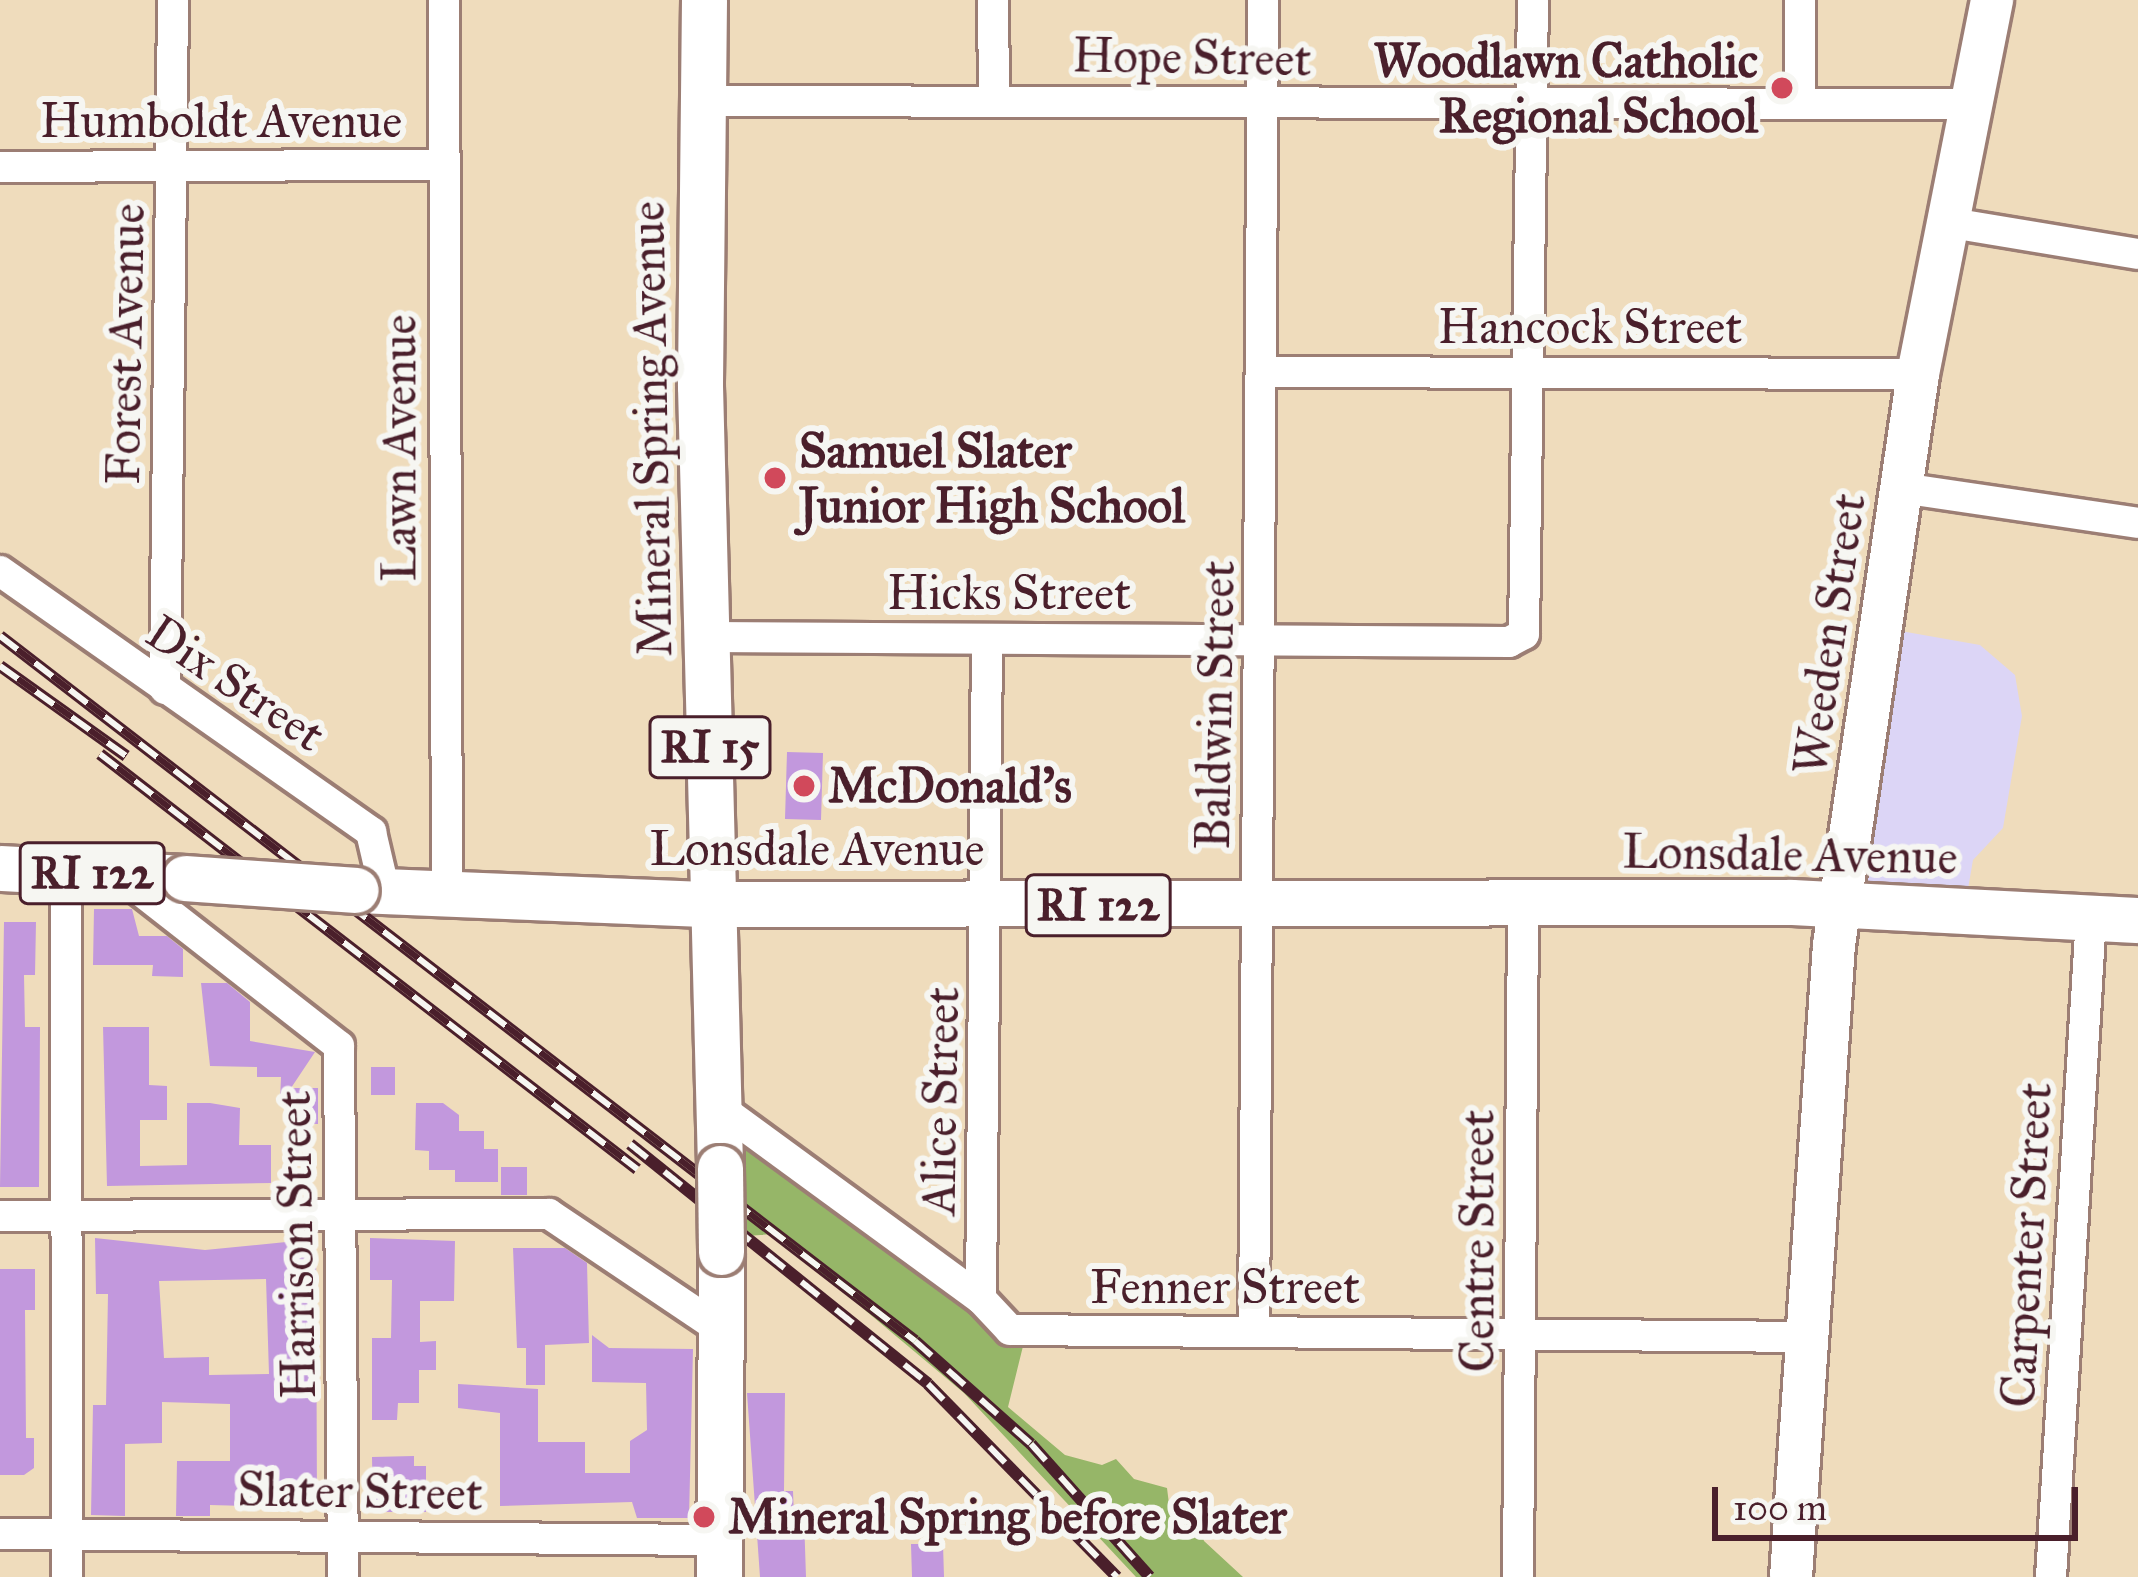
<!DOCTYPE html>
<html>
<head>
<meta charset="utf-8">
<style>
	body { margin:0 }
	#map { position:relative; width:2138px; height:1577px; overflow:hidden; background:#efdcbc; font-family:"IM FELL Great Primer",serif }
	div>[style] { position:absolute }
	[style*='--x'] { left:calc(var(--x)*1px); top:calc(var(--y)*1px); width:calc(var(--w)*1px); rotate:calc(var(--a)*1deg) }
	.built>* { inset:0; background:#dcd5f6 }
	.forest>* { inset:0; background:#96b668 }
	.building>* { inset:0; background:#c298dd }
	.roads { filter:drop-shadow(3px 0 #9c7e74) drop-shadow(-3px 0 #9c7e74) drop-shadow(0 3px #9c7e74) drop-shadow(0 -3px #9c7e74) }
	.minor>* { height:30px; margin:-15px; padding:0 15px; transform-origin:15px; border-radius:15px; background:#fff }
	.secondary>* { height:42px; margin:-21px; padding:0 21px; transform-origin:21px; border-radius:21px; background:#fff }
	.primary>* { height:45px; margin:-22.5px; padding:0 22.5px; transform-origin:22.5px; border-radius:22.5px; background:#fff }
	.rail>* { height:12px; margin-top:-6px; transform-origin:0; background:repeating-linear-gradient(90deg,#f6f6f2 0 22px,#4a1f2b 0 44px); box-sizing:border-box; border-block:3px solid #4a1f2b }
	.bridges { filter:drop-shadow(3px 0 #9c7e74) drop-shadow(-3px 0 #9c7e74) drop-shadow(0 3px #9c7e74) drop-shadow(0 -3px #9c7e74) }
	.primary-bridge>* { height:45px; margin:-22.5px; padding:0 22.5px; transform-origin:22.5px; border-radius:22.5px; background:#fff }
	.dots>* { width:33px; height:33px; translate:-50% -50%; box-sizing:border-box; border:6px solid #f6f6f2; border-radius:50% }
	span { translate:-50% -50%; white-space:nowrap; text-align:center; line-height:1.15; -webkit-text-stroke:12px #f6f6f2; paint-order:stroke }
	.shield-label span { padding:3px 9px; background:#f6f6f2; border:3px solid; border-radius:9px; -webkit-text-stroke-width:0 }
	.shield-label { font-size:45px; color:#4a1f2b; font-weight:700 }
	.street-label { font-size:48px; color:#4a1f2b }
	.poi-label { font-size:48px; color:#4a1f2b; font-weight:700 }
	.right { translate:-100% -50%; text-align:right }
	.left { translate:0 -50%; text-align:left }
	.scale { position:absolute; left:1712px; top:1487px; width:366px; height:54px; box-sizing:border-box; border:6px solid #4a1f2b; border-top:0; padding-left:15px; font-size:36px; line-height:42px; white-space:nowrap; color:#4a1f2b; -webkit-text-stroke:9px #f6f6f2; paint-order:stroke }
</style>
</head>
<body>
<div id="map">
	<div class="built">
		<i style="clip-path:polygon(1878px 627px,1980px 645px,2015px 675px,2022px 716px,2003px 828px,1973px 860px,1964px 912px,1835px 888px)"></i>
	</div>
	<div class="forest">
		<i style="clip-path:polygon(726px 1113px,1026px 1334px,1008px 1407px,1065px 1455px,1102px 1465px,1116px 1459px,1134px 1479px,1167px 1488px,1169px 1504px,1195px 1512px,1204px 1541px,1243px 1577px,1136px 1577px,964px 1393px,774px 1234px,718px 1238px)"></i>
	</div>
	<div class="building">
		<i style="clip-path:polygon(787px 752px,823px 753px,821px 820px,785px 819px)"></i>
		<i style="clip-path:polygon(94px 909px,132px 909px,139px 936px,167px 936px,183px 949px,183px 977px,152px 976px,153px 965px,93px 965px)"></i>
		<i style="clip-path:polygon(4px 922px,36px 922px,35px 975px,24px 975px,25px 1027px,40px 1027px,39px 1187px,0 1187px)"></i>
		<i style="clip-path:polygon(201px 983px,227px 983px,250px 1002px,250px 1041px,315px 1052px,291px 1088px,318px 1088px,318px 1124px,289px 1124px,290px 1090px,280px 1101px,281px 1077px,257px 1077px,257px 1067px,210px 1066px)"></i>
		<i style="clip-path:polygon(103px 1027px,149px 1027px,149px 1085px,167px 1086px,167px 1120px,140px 1120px,140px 1166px,187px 1165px,187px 1103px,210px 1103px,240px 1108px,239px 1145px,271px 1145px,271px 1183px,107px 1186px)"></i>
		<i style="clip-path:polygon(371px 1067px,395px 1067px,395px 1095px,371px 1095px)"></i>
		<i style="clip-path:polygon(416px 1103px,443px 1103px,459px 1115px,459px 1131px,484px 1131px,484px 1149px,498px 1149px,498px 1182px,455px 1182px,455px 1170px,429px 1170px,429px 1151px,415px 1150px)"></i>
		<i style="clip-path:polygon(501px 1167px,527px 1167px,527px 1195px,501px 1195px)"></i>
		<i style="clip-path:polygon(evenodd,95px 1238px,205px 1250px,316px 1239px,317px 1508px,210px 1505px,210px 1516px,176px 1516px,177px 1461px,230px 1461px,230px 1404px,162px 1402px,162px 1443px,125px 1444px,125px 1516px,91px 1515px,93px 1405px,106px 1405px,108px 1294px,96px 1294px,95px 1238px,266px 1279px,269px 1374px,209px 1375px,209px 1357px,164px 1358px,159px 1281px,266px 1279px)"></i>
		<i style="clip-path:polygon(370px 1238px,455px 1241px,454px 1301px,420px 1301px,420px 1342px,436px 1341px,436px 1370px,419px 1370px,419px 1403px,398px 1403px,397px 1420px,372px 1420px,372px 1338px,391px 1338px,392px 1280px,370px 1280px)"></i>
		<i style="clip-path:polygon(513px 1248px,565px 1248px,587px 1263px,589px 1343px,545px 1345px,545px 1385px,526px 1385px,526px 1348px,517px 1348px)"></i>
		<i style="clip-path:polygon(0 1269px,35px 1269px,35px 1310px,25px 1310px,26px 1438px,34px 1438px,34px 1468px,24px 1475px,0 1475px)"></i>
		<i style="clip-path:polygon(592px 1335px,609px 1348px,693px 1349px,689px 1518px,637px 1518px,632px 1502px,500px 1506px,500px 1413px,458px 1408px,458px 1384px,538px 1389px,538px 1442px,585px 1442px,585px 1473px,630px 1473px,630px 1441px,647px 1430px,646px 1383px,592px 1382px)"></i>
		<i style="clip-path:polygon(747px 1393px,785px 1393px,784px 1491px,793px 1491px,794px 1517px,804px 1517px,806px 1577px,760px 1577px)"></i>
		<i style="clip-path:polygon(414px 1456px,414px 1466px,426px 1466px,426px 1512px,373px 1512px,372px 1457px)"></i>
		<i style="clip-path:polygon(911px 1544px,943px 1544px,944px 1577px,912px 1577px)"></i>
	</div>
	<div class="roads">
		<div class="minor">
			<i style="--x:444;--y:0;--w:896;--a:89.81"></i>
			<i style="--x:993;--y:0;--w:100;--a:89.4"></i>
			<i style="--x:702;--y:101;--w:1266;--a:0.14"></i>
			<i style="--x:1800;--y:103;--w:103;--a:-90"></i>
			<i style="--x:0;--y:167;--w:442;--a:-0.3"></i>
			<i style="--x:1945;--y:222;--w:196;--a:9.4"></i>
			<i style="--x:1261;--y:372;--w:657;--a:0.17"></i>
			<i style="--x:1902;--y:488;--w:239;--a:8.4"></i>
			<i style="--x:0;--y:571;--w:454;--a:35.1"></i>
			<i style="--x:371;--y:832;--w:62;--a:76.9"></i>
			<i style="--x:708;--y:637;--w:801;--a:0.36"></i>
			<i style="--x:1509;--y:642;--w:17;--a:-28"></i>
			<i style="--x:1524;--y:634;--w:634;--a:-89.19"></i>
			<i style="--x:165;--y:689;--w:689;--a:-89.33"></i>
			<i style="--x:66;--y:872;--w:705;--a:89.92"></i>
			<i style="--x:119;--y:874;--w:279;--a:38"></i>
			<i style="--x:339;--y:1046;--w:531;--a:89.57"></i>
			<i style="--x:720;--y:1108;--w:323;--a:36.2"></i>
			<i style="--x:981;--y:1299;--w:42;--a:46.9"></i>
			<i style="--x:1010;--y:1330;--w:796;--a:0.5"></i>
			<i style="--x:0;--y:1216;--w:549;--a:-0.21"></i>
			<i style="--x:549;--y:1214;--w:206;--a:33.9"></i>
			<i style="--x:981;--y:1299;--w:660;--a:-89.48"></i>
			<i style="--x:1254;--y:1332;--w:1332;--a:-89.61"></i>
			<i style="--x:0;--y:1534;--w:719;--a:0.48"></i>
			<i style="--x:1518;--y:1577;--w:672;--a:-89.57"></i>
			<i style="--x:2051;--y:1577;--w:660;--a:-86.53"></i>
		</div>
		<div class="secondary">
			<i style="--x:1791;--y:1577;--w:633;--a:-86.11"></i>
			<i style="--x:1834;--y:945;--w:577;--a:-81.63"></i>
			<i style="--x:1918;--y:374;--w:381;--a:-78.8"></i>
		</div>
		<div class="primary">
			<i style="--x:704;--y:0;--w:386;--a:90.6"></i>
			<i style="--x:700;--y:386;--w:782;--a:88.53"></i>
			<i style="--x:0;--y:868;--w:185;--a:3.1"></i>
			<i style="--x:356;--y:890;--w:356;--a:2.3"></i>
			<i style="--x:712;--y:904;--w:1079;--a:-0.11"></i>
			<i style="--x:1791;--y:902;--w:347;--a:3"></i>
			<i style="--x:719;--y:1577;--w:325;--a:-89.6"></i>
		</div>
	</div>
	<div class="rail">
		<i style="--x:0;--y:636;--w:1155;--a:37.61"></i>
		<i style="--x:915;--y:1341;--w:155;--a:41.6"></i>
		<i style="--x:1031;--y:1444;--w:178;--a:48.2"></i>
		<i style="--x:0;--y:666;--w:155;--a:35.5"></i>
		<i style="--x:100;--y:754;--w:679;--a:37.7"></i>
		<i style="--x:630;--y:1144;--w:383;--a:38.8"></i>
		<i style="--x:928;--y:1384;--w:270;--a:45.6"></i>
	</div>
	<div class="bridges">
		<div class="primary-bridge">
			<i style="--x:185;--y:878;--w:171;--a:4"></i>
			<i style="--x:720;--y:1168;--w:84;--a:89.3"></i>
		</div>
	</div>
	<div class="dots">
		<i style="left:1782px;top:88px;background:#d1495b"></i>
		<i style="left:775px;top:478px;background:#d1495b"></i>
		<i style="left:804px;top:786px;background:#d1495b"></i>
		<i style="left:704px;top:1517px;background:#d1495b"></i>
	</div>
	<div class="shield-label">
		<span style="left:710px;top:747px">RI 15</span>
		<span style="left:92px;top:873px">RI 122</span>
		<span style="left:1098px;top:905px">RI 122</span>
	</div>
	<div class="street-label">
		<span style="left:1192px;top:57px;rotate:1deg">Hope Street</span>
		<span style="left:221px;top:121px">Humboldt Avenue</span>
		<span style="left:1590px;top:327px">Hancock Street</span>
		<span style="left:125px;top:344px;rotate:-89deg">Forest Avenue</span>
		<span style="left:651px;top:429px;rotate:-91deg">Mineral Spring Avenue</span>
		<span style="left:399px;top:448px;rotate:-90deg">Lawn Avenue</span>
		<span style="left:1009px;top:593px">Hicks Street</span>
		<span style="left:1829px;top:634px;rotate:-82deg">Weeden Street</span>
		<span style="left:236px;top:683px;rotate:34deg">Dix Street</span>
		<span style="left:1215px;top:705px;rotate:-89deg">Baldwin Street</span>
		<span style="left:817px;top:849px">Lonsdale Avenue</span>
		<span style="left:1790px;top:854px;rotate:1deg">Lonsdale Avenue</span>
		<span style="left:940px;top:1101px;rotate:-89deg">Alice Street</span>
		<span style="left:1477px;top:1241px;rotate:-90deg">Centre Street</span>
		<span style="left:296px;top:1245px;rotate:-91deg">Harrison Street</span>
		<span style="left:2026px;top:1245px;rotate:-87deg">Carpenter Street</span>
		<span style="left:1225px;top:1287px">Fenner Street</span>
		<span style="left:360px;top:1491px;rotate:1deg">Slater Street</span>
	</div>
	<div class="poi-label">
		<span class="right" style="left:1758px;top:88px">Woodlawn Catholic<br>Regional School</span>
		<span class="left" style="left:799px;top:478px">Samuel Slater<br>Junior High School</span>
		<span class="left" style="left:828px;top:786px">McDonald's</span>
		<span class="left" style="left:728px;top:1517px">Mineral Spring before Slater</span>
	</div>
	<div class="scale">100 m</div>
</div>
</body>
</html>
